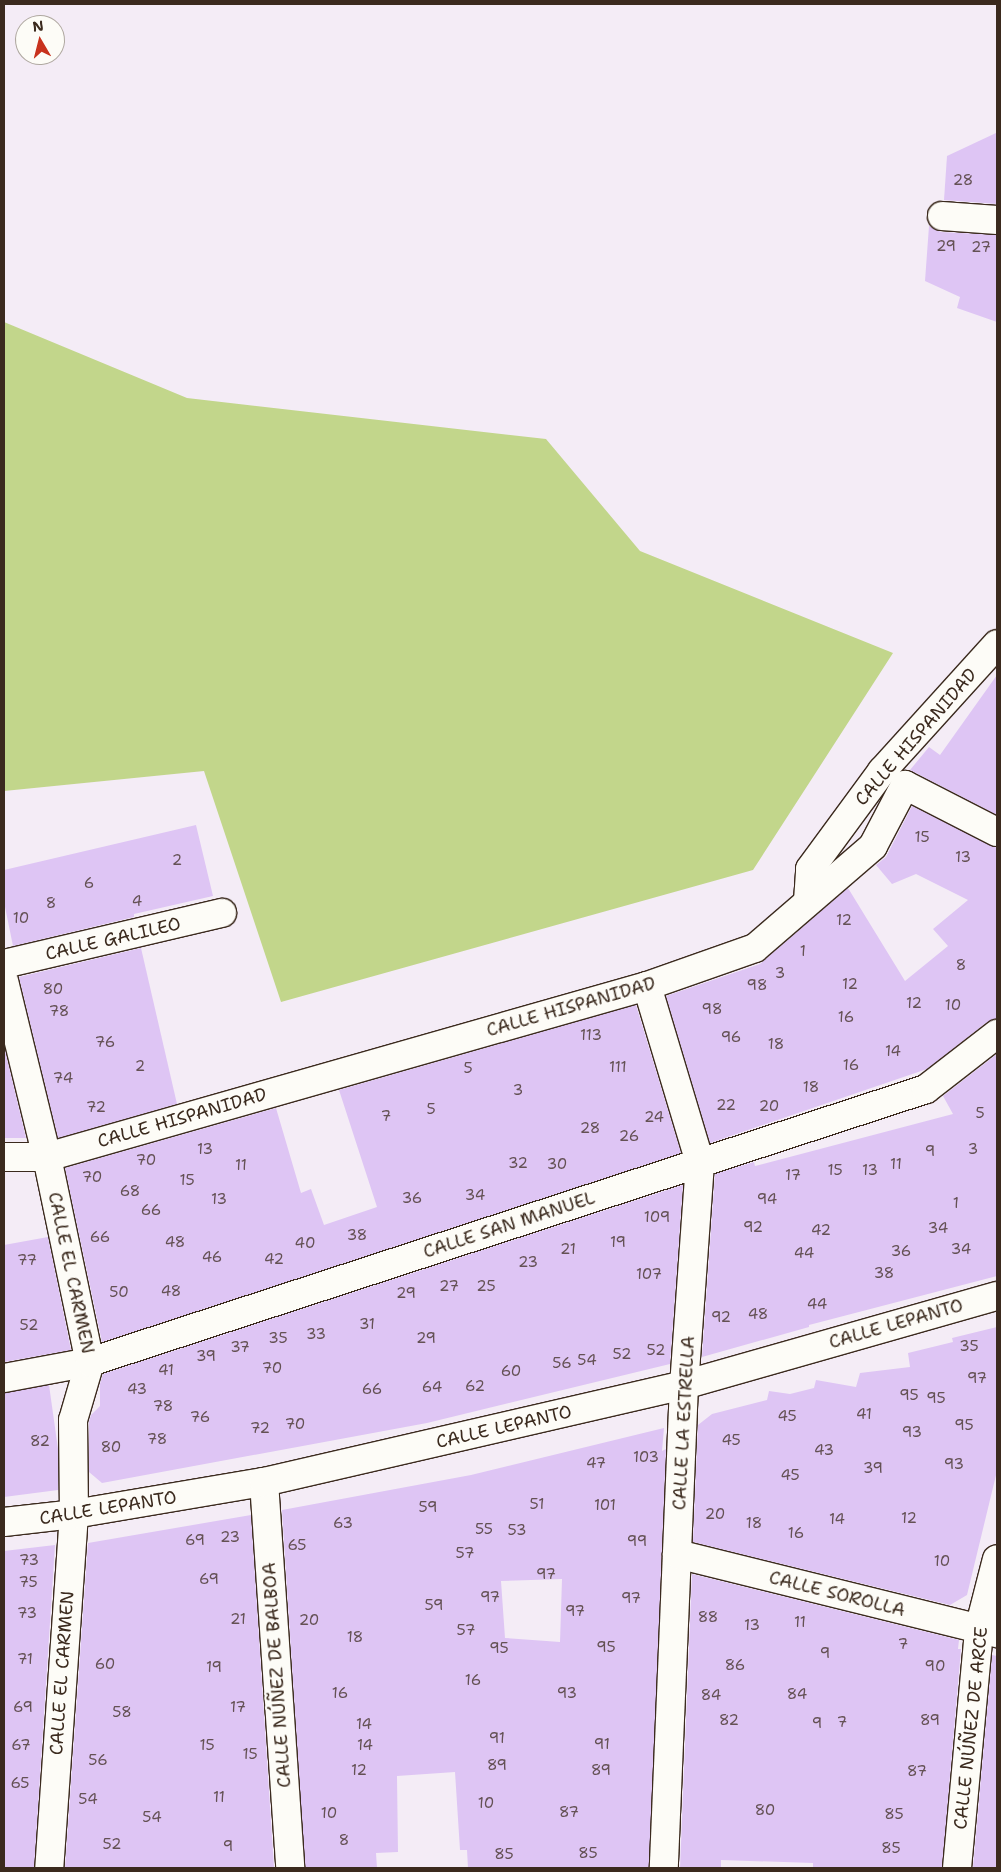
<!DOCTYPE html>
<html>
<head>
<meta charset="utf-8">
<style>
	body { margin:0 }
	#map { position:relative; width:1001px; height:1872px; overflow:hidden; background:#f4ecf6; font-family:"Shantell Sans",sans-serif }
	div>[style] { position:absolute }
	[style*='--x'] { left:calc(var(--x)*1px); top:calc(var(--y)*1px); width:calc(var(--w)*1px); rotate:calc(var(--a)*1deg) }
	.green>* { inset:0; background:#c2d68b }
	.building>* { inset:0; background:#dec5f4 }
	.roads { filter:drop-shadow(1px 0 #3b2a1e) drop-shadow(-1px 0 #3b2a1e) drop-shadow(0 1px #3b2a1e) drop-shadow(0 -1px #3b2a1e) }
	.street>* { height:28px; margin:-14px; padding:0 14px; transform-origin:14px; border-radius:14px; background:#fdfcf7 }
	span { translate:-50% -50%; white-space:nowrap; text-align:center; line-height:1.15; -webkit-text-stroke:4px #fdfcf7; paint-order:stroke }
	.number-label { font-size:15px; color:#645154 }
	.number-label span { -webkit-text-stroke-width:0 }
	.street-label { font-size:18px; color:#3b2a1e }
	.frame { position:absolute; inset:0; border:5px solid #3b2a1e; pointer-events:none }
	.north { position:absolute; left:15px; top:15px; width:50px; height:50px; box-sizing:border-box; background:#fdfcf7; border:1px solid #afa8a0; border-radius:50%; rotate:352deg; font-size:14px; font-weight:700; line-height:20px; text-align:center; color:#3b2a1e }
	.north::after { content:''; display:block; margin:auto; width:18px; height:22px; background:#c8321e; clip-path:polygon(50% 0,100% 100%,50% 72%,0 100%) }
</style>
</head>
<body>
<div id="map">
	<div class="green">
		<i style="clip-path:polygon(4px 322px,187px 398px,546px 439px,640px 551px,893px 653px,753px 870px,281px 1002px,204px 771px,4px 791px)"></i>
	</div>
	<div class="building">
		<i style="clip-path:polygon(996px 133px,997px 204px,944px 200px,947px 156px)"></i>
		<i style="clip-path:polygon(929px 226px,941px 232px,997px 235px,997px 322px,957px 308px,960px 297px,925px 281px)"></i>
		<i style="clip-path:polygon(997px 675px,997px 815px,910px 770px,929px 747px,940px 755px)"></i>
		<i style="clip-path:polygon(912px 806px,997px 848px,997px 1019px,987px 1022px,927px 1069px,710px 1143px,666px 996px,760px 964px,848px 888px,905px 981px,948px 946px,933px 929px,968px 900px,916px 874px,892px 884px,876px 865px,886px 857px)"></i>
		<i style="clip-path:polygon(196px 825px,213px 896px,134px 914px,134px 917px,13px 946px,4px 902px,4px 870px)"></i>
		<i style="clip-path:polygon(141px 948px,177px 1104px,58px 1138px,19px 977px)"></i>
		<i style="clip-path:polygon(636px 1005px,681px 1153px,102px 1342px,65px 1168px,276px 1108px,301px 1193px,311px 1189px,324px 1225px,377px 1207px,339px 1090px)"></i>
		<i style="clip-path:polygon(4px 1046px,26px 1138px,4px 1138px)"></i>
		<i style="clip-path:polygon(997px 1054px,997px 1276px,809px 1325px,809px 1327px,702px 1357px,715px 1174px,754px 1162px,755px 1166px,953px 1114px,943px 1096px)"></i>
		<i style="clip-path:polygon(683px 1185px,670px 1364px,427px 1423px,102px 1483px,89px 1472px,89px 1422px,91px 1415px,100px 1406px,100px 1384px,103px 1374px)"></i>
		<i style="clip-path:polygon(48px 1237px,71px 1350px,4px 1362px,4px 1245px)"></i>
		<i style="clip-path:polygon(997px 1327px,997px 1471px,967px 1595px,950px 1605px,693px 1542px,698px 1425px,712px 1414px,767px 1400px,769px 1391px,790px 1394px,814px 1388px,816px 1380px,856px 1387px,860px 1373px,910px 1367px,908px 1353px,953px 1342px,952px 1338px)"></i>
		<i style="clip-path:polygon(49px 1385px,58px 1449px,58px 1490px,4px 1497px,4px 1393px)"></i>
		<i style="clip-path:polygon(evenodd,664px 1428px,662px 1451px,666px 1449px,649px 1868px,468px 1868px,467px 1850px,460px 1850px,455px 1772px,397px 1776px,398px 1852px,376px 1853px,377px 1868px,305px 1868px,282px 1510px,471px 1475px,664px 1428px,562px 1579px,560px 1642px,505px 1638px,501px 1581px,562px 1579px)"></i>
		<i style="clip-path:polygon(251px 1515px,274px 1868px,65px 1868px,88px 1543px)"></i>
		<i style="clip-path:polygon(55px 1545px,34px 1868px,4px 1868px,4px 1551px)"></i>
		<i style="clip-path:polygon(692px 1574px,959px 1640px,958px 1649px,961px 1649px,942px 1868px,813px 1868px,813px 1863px,721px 1860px,721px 1868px,680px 1868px)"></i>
		<i style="clip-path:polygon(992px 1655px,997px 1656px,997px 1868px,973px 1868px)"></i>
	</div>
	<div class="roads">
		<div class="street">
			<i style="--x:942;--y:216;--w:55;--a:4.2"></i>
			<i style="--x:808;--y:901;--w:32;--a:-86"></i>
			<i style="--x:810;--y:869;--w:122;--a:-53.7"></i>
			<i style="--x:882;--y:771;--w:171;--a:-47.8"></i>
			<i style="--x:4;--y:964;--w:224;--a:-13.2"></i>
			<i style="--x:4;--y:981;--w:181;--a:76.3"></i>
			<i style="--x:47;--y:1157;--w:209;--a:78.2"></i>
			<i style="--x:90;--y:1362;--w:60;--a:106.3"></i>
			<i style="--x:73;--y:1420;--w:94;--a:89.4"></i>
			<i style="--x:74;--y:1514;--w:355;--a:94"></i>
			<i style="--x:647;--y:986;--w:185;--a:73.3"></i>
			<i style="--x:700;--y:1163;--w:223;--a:94.1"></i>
			<i style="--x:684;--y:1385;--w:483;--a:92.4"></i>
			<i style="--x:4;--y:1157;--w:43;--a:0"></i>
			<i style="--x:47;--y:1157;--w:624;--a:-15.91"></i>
			<i style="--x:647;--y:986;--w:114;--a:-19.4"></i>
			<i style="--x:755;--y:948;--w:156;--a:-40.8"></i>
			<i style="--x:873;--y:846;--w:69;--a:-62.3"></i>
			<i style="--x:905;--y:785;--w:103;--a:27.1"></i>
			<i style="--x:4;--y:1378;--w:87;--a:-10.5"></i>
			<i style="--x:90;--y:1362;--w:879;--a:-18.08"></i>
			<i style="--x:926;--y:1089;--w:90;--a:-37.8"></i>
			<i style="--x:264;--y:1482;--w:387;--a:86.1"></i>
			<i style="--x:4;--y:1522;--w:70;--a:-6.5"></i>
			<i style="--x:74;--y:1514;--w:193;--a:-9.6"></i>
			<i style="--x:264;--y:1482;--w:431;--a:-13"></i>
			<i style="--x:684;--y:1385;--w:325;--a:-15.9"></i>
			<i style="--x:677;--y:1554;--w:330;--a:13.9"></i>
			<i style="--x:957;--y:1868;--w:240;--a:-84.7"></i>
			<i style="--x:979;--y:1629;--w:72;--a:-75.6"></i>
		</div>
	</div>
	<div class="number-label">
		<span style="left:963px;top:181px">28</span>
		<span style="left:946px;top:247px">29</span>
		<span style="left:981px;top:248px">27</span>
		<span style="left:922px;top:838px">15</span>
		<span style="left:963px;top:858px">13</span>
		<span style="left:177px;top:861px">2</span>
		<span style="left:89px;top:884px">6</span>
		<span style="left:137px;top:902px">4</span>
		<span style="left:51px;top:904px">8</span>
		<span style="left:21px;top:919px">10</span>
		<span style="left:844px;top:921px">12</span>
		<span style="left:803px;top:952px">1</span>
		<span style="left:961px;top:966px">8</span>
		<span style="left:780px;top:974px">3</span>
		<span style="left:850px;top:985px">12</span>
		<span style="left:757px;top:986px">98</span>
		<span style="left:53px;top:990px">80</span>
		<span style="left:914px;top:1004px">12</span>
		<span style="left:953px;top:1006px">10</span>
		<span style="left:712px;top:1010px">98</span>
		<span style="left:59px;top:1012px">78</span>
		<span style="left:846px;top:1018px">16</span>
		<span style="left:591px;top:1036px">113</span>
		<span style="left:731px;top:1038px">96</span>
		<span style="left:105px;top:1043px">76</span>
		<span style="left:776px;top:1045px">18</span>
		<span style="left:893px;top:1052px">14</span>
		<span style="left:851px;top:1066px">16</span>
		<span style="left:140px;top:1067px">2</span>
		<span style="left:618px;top:1068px">111</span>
		<span style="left:468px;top:1069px">5</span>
		<span style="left:63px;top:1079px">74</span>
		<span style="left:811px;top:1088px">18</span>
		<span style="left:518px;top:1091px">3</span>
		<span style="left:726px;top:1106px">22</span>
		<span style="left:769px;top:1107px">20</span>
		<span style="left:96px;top:1108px">72</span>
		<span style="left:431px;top:1110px">5</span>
		<span style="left:980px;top:1114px">5</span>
		<span style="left:386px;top:1117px">7</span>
		<span style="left:654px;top:1118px">24</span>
		<span style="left:590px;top:1129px">28</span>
		<span style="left:629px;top:1137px">26</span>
		<span style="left:205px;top:1150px">13</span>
		<span style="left:973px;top:1150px">3</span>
		<span style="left:930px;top:1152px">9</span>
		<span style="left:146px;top:1161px">70</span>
		<span style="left:518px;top:1164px">32</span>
		<span style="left:557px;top:1165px">30</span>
		<span style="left:896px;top:1165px">11</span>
		<span style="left:241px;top:1166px">11</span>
		<span style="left:835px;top:1171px">15</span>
		<span style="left:870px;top:1171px">13</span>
		<span style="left:793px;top:1176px">17</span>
		<span style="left:92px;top:1178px">70</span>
		<span style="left:187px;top:1181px">15</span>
		<span style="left:130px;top:1192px">68</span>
		<span style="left:475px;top:1196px">34</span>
		<span style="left:412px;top:1199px">36</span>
		<span style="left:219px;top:1200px">13</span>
		<span style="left:767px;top:1200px">94</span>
		<span style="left:956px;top:1204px">1</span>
		<span style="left:151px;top:1211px">66</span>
		<span style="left:657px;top:1218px">109</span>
		<span style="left:753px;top:1228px">92</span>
		<span style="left:938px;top:1229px">34</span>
		<span style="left:821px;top:1231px">42</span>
		<span style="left:357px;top:1236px">38</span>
		<span style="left:100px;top:1238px">66</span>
		<span style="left:175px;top:1243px">48</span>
		<span style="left:618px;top:1243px">19</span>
		<span style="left:305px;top:1244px">40</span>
		<span style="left:568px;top:1250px">21</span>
		<span style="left:961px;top:1250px">34</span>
		<span style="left:901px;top:1252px">36</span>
		<span style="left:804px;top:1254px">44</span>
		<span style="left:212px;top:1258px">46</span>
		<span style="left:274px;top:1260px">42</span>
		<span style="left:27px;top:1261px">77</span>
		<span style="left:528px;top:1263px">23</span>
		<span style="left:884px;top:1274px">38</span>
		<span style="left:649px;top:1275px">107</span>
		<span style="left:449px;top:1287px">27</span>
		<span style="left:486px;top:1287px">25</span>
		<span style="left:171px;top:1292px">48</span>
		<span style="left:119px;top:1293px">50</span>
		<span style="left:406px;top:1294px">29</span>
		<span style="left:817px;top:1305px">44</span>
		<span style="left:758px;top:1315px">48</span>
		<span style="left:721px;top:1318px">92</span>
		<span style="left:367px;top:1325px">31</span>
		<span style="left:29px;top:1326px">52</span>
		<span style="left:316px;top:1335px">33</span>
		<span style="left:278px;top:1339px">35</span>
		<span style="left:426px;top:1339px">29</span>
		<span style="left:969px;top:1347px">35</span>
		<span style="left:240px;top:1348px">37</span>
		<span style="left:656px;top:1351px">52</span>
		<span style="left:622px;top:1355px">52</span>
		<span style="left:206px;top:1357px">39</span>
		<span style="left:587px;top:1361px">54</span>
		<span style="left:562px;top:1364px">56</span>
		<span style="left:272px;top:1369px">70</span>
		<span style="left:166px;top:1371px">41</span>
		<span style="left:511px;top:1372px">60</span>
		<span style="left:977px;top:1379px">97</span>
		<span style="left:475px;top:1387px">62</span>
		<span style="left:432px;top:1388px">64</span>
		<span style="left:137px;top:1390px">43</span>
		<span style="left:372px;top:1390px">66</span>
		<span style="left:909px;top:1396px">95</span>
		<span style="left:936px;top:1399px">95</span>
		<span style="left:163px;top:1407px">78</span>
		<span style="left:864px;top:1415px">41</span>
		<span style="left:787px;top:1417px">45</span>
		<span style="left:200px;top:1418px">76</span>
		<span style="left:295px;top:1425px">70</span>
		<span style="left:964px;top:1426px">95</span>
		<span style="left:260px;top:1429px">72</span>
		<span style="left:912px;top:1433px">93</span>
		<span style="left:157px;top:1440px">78</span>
		<span style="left:731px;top:1441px">45</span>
		<span style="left:40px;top:1442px">82</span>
		<span style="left:111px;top:1448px">80</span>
		<span style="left:824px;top:1451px">43</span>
		<span style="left:646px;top:1458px">103</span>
		<span style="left:596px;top:1464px">47</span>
		<span style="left:954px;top:1465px">93</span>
		<span style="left:873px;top:1469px">39</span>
		<span style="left:790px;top:1476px">45</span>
		<span style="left:537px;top:1505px">51</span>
		<span style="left:605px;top:1506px">101</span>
		<span style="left:428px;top:1508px">59</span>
		<span style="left:715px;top:1515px">20</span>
		<span style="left:909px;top:1519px">12</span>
		<span style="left:837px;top:1520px">14</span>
		<span style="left:343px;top:1524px">63</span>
		<span style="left:754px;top:1524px">18</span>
		<span style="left:484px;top:1530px">55</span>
		<span style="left:517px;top:1531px">53</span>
		<span style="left:796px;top:1534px">16</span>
		<span style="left:230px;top:1538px">23</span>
		<span style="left:195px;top:1541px">69</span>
		<span style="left:637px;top:1542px">99</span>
		<span style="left:297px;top:1546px">65</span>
		<span style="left:465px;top:1554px">57</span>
		<span style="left:29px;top:1561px">73</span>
		<span style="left:942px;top:1562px">10</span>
		<span style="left:546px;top:1575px">97</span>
		<span style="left:209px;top:1580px">69</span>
		<span style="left:28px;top:1583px">75</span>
		<span style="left:490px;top:1598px">97</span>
		<span style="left:631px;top:1599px">97</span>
		<span style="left:434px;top:1606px">59</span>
		<span style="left:575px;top:1612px">97</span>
		<span style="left:27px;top:1614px">73</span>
		<span style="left:708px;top:1618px">88</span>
		<span style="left:238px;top:1620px">21</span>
		<span style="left:309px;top:1621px">20</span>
		<span style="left:800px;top:1623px">11</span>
		<span style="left:752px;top:1626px">13</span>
		<span style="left:466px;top:1631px">57</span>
		<span style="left:355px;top:1638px">18</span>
		<span style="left:903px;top:1645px">7</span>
		<span style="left:606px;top:1648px">95</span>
		<span style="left:499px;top:1649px">95</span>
		<span style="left:825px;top:1654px">9</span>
		<span style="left:25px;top:1660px">71</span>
		<span style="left:105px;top:1665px">60</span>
		<span style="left:735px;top:1666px">86</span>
		<span style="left:935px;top:1667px">90</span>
		<span style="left:214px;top:1668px">19</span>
		<span style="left:473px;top:1681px">16</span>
		<span style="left:340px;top:1694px">16</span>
		<span style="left:567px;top:1694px">93</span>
		<span style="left:797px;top:1695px">84</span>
		<span style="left:711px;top:1696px">84</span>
		<span style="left:23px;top:1708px">69</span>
		<span style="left:238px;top:1708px">17</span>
		<span style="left:122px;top:1713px">58</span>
		<span style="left:729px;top:1721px">82</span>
		<span style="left:930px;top:1721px">89</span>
		<span style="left:842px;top:1723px">7</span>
		<span style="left:817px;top:1724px">9</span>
		<span style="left:364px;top:1725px">14</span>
		<span style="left:497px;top:1739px">91</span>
		<span style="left:602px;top:1745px">91</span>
		<span style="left:21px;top:1746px">67</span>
		<span style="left:207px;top:1746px">15</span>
		<span style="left:365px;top:1746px">14</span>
		<span style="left:250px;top:1755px">15</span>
		<span style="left:98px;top:1761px">56</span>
		<span style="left:497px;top:1766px">89</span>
		<span style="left:359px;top:1771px">12</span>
		<span style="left:601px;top:1771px">89</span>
		<span style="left:917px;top:1772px">87</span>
		<span style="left:20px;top:1784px">65</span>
		<span style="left:219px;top:1798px">11</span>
		<span style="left:88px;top:1800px">54</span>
		<span style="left:486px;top:1804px">10</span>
		<span style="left:765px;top:1811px">80</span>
		<span style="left:569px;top:1813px">87</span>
		<span style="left:329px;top:1814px">10</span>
		<span style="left:894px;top:1815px">85</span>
		<span style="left:152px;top:1818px">54</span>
		<span style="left:344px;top:1841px">8</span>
		<span style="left:112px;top:1845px">52</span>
		<span style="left:228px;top:1847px">9</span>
		<span style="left:891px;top:1849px">85</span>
		<span style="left:588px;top:1854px">85</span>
		<span style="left:504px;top:1855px">85</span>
	</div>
	<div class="street-label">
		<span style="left:916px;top:737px;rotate:-49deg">CALLE HISPANIDAD</span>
		<span style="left:113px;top:939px;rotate:-13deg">CALLE GALILEO</span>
		<span style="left:571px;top:1007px;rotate:-16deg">CALLE HISPANIDAD</span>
		<span style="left:182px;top:1118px;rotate:-16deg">CALLE HISPANIDAD</span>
		<span style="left:509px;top:1225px;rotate:-18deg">CALLE SAN MANUEL</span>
		<span style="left:71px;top:1273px;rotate:78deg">CALLE EL CARMEN</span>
		<span style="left:896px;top:1324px;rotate:-16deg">CALLE LEPANTO</span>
		<span style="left:684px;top:1423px;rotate:-87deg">CALLE LA ESTRELLA</span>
		<span style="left:504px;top:1427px;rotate:-13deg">CALLE LEPANTO</span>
		<span style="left:108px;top:1508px;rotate:-9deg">CALLE LEPANTO</span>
		<span style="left:837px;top:1594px;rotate:14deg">CALLE SOROLLA</span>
		<span style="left:62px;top:1673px;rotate:-86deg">CALLE EL CARMEN</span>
		<span style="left:277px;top:1675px;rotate:-94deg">CALLE NÚÑEZ DE BALBOA</span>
		<span style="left:971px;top:1728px;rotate:-84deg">CALLE NÚÑEZ DE ARCE</span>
	</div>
	<div class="frame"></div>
	<div class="north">N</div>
</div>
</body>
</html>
